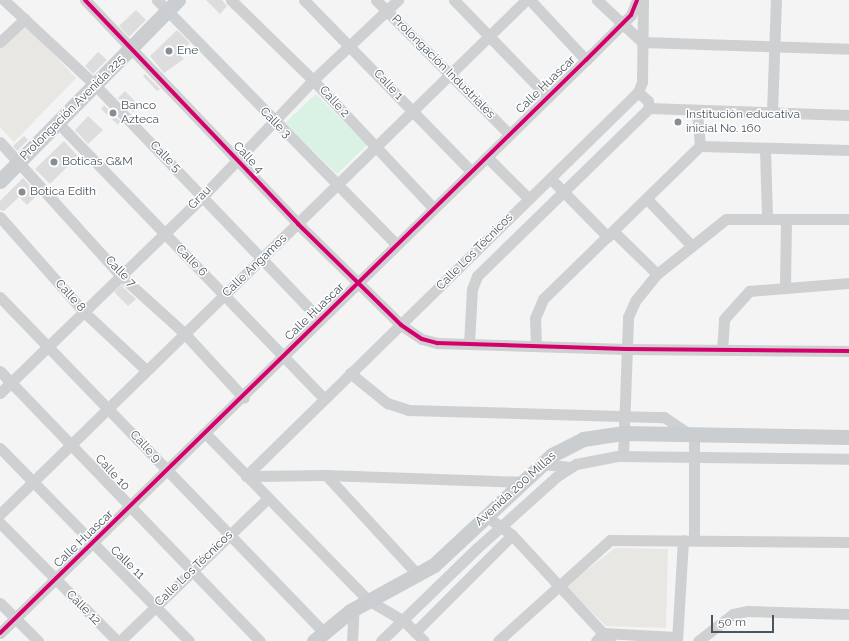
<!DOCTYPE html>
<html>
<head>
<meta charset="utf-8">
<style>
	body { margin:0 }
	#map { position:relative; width:849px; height:641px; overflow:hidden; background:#f4f4f4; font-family:Raleway,sans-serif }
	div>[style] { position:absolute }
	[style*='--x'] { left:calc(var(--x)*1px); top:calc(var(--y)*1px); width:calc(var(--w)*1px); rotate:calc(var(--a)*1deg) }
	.commercial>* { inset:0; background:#e8e7e3 }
	.green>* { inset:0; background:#d9f2e3 }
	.building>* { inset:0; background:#ddddde }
	.minor>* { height:11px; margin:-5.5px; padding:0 5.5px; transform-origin:5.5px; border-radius:5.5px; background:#ced0d2 }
	.major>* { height:15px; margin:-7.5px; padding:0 7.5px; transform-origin:7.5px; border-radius:7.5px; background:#caced1 }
	.cycleway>* { height:4px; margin:-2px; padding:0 2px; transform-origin:2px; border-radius:2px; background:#d6006c }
	.dots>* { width:11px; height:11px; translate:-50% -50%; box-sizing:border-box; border:2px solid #fff; border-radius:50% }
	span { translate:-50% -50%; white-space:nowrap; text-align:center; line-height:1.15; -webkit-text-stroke:3px #fff; paint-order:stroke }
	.poi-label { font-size:12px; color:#4a5661 }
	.left { translate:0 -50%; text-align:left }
	.street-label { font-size:12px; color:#4a5661 }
	.scale { position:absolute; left:711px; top:615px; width:63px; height:18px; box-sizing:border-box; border:2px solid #4a5661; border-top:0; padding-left:5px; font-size:12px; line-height:14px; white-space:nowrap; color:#4a5661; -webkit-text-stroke:3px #fff; paint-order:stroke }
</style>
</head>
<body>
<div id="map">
	<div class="commercial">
		<i style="clip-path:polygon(25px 24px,76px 78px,14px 142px,0 127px,0 49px)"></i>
		<i style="clip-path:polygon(615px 548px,668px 549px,666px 628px,606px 626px,565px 587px)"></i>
	</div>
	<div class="green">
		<i style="clip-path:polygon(316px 94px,367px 145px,337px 174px,285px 123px)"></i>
	</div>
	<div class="building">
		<i style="clip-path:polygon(206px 0,222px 0,227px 6px,220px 14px)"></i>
		<i style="clip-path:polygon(136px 10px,146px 20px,129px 37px,119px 26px)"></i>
		<i style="clip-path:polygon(177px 30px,190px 43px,179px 54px,184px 59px,164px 73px,150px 56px)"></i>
		<i style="clip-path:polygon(98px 52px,107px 60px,93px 74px,85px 66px)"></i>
		<i style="clip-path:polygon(145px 74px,160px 89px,157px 91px,143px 76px)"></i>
		<i style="clip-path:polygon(125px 91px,139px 105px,133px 112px,118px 98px)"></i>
		<i style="clip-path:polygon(104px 105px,121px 122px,118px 125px,101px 109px)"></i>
		<i style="clip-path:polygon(88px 116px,103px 130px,88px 144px,75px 130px)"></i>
		<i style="clip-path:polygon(24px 136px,28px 140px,17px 151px,13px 146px)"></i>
		<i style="clip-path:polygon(64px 141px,78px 156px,50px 184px,35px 169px)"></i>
		<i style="clip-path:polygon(23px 178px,38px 194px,27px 205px,19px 197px,4px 211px,0 210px,0 201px)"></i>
		<i style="clip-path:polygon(121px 285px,136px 299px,128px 306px,114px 292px)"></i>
	</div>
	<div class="minor">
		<i style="--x:4;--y:0;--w:125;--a:43"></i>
		<i style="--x:95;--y:85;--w:325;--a:46.2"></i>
		<i style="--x:85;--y:0;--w:309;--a:46.4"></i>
		<i style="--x:298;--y:224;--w:144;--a:44.4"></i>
		<i style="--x:401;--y:325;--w:25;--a:34"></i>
		<i style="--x:422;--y:339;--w:16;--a:15"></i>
		<i style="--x:437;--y:343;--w:189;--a:1.8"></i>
		<i style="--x:626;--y:349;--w:223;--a:0.5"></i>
		<i style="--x:157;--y:0;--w:342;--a:45.6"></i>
		<i style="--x:231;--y:0;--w:115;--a:44.3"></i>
		<i style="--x:313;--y:80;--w:175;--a:46.8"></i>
		<i style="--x:304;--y:0;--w:239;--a:45.7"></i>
		<i style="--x:376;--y:0;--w:189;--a:45.2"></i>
		<i style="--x:454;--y:0;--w:135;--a:45.9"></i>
		<i style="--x:530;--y:0;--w:82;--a:47"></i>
		<i style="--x:597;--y:0;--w:62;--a:43"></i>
		<i style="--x:642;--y:42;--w:207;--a:1.9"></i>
		<i style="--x:0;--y:42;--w:34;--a:-43"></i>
		<i style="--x:638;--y:92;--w:13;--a:42"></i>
		<i style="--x:648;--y:101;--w:7;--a:82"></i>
		<i style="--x:697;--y:112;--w:34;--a:85"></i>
		<i style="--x:772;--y:113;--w:113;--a:-88"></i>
		<i style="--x:58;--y:123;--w:383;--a:46"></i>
		<i style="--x:0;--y:142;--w:181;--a:47.9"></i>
		<i style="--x:121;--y:276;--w:85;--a:42.1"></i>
		<i style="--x:184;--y:333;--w:88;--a:47.3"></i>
		<i style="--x:765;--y:149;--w:69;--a:88.3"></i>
		<i style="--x:487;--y:157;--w:59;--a:45"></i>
		<i style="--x:551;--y:179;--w:81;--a:45.5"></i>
		<i style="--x:647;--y:199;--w:64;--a:46.3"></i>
		<i style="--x:0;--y:217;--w:127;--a:48.5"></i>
		<i style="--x:84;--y:312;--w:85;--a:43.1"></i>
		<i style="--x:614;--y:232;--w:60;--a:44.3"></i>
		<i style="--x:785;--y:286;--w:67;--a:-89.1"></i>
		<i style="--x:0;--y:297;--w:465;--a:46"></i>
		<i style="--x:469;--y:344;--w:55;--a:-86.9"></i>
		<i style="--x:472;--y:289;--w:14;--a:-69"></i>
		<i style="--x:477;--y:276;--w:240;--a:-44.3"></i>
		<i style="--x:649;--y:108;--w:200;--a:2"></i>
		<i style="--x:536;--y:346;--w:28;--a:-92"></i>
		<i style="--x:535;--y:318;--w:21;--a:-67"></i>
		<i style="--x:543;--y:299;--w:219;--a:-44.3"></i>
		<i style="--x:700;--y:146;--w:149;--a:1.5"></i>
		<i style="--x:722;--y:350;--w:31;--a:-86"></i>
		<i style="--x:724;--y:319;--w:38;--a:-48"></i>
		<i style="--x:749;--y:291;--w:100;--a:-4.6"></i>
		<i style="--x:0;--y:371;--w:375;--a:46.1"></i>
		<i style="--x:350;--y:373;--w:48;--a:39"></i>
		<i style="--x:387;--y:403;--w:22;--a:18"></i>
		<i style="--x:408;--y:410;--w:256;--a:1.6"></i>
		<i style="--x:664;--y:417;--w:29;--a:34"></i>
		<i style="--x:0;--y:393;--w:283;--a:-44.1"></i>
		<i style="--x:203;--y:196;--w:160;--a:-46.5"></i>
		<i style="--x:313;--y:80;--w:117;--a:-43.3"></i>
		<i style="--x:206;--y:434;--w:232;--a:45.7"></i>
		<i style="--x:368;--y:600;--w:42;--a:30.3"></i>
		<i style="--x:404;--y:621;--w:28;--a:45"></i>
		<i style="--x:0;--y:448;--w:270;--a:45.6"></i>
		<i style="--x:623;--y:456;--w:139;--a:-87.9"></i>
		<i style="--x:628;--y:317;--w:17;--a:-66"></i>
		<i style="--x:635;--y:301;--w:35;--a:-51"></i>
		<i style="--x:657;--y:274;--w:88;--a:-38.6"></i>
		<i style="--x:726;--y:219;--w:123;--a:0"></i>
		<i style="--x:542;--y:464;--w:28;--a:6"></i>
		<i style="--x:326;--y:475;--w:137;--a:47.4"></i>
		<i style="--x:246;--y:476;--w:549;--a:-44.41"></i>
		<i style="--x:638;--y:92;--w:11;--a:-68"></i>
		<i style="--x:642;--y:82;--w:82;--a:-89.3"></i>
		<i style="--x:246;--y:476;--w:80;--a:-0.7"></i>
		<i style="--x:326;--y:475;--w:196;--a:2"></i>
		<i style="--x:0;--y:514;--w:735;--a:-44.34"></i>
		<i style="--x:486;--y:516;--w:32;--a:36"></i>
		<i style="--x:512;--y:535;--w:144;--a:47.2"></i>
		<i style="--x:0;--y:523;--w:166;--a:45.2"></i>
		<i style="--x:694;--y:540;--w:107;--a:-90"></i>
		<i style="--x:0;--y:603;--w:54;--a:45"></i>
		<i style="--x:415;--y:632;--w:137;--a:-45"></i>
		<i style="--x:0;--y:633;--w:820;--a:-44.36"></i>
		<i style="--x:586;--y:60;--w:64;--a:-45"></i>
		<i style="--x:631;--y:15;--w:16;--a:-68"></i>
		<i style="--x:120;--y:641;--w:206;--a:-44"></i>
		<i style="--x:352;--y:641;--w:33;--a:-87"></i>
		<i style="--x:381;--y:641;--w:134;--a:-44.1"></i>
		<i style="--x:477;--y:548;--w:106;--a:-41.9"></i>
		<i style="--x:556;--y:477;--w:24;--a:-33"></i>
		<i style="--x:576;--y:464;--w:42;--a:-11"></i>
		<i style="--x:617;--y:456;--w:232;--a:0.7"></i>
		<i style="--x:498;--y:641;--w:151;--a:-42"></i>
		<i style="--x:610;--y:540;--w:239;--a:0.5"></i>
		<i style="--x:596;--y:641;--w:11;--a:-49"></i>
		<i style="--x:603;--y:633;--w:72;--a:3.2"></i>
		<i style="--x:677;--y:641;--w:101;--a:-86.6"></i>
		<i style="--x:698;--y:641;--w:44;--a:-37.6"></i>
		<i style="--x:733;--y:614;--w:14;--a:-12"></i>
		<i style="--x:747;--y:611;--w:102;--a:1.7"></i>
	</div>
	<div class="major">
		<i style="--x:0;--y:181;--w:254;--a:-45.5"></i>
		<i style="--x:314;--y:641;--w:47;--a:-39.8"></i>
		<i style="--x:350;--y:611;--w:96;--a:-28.7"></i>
		<i style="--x:434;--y:565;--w:161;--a:-43"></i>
		<i style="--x:552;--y:455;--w:35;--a:-27"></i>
		<i style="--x:583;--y:439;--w:40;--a:-8.5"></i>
		<i style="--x:623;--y:433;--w:226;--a:1"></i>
	</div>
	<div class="cycleway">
		<i style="--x:85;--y:0;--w:309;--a:46.4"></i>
		<i style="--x:298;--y:224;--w:144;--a:44.4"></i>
		<i style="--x:401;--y:325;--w:25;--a:34"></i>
		<i style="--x:422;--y:339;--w:16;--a:15"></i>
		<i style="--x:437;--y:343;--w:189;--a:1.8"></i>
		<i style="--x:626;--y:349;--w:223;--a:0.5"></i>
		<i style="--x:0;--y:633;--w:820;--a:-44.36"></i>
		<i style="--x:586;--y:60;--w:64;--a:-45"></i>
		<i style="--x:631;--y:15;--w:16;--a:-68"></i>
	</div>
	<div class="dots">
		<i style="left:169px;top:51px;background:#868d94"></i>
		<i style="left:113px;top:113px;background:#868d94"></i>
		<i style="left:678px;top:122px;background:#868d94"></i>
		<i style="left:54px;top:162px;background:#868d94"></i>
		<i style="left:22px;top:192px;background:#868d94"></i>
	</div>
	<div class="poi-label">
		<span class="left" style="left:177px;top:51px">Ene</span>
		<span class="left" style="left:121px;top:113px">Banco<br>Azteca</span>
		<span class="left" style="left:686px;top:122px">Institución educativa<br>inicial No. 160</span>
		<span class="left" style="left:62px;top:162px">Boticas G&amp;M</span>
		<span class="left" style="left:30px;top:192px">Botica Edith</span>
	</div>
	<div class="street-label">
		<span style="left:443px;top:67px;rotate:45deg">Prolongación Industriales</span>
		<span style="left:388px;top:85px;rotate:47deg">Calle 1</span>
		<span style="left:546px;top:85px;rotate:-44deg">Calle Huascar</span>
		<span style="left:334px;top:102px;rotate:47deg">Calle 2</span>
		<span style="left:73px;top:108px;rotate:-45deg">Prolongación Avenida 225</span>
		<span style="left:275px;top:123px;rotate:45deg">Calle 3</span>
		<span style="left:165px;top:157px;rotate:46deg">Calle 5</span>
		<span style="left:248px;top:158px;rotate:47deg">Calle 4</span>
		<span style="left:200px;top:198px;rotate:-46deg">Grau</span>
		<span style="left:475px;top:252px;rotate:-45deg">Calle Los Técnicos</span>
		<span style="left:191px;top:261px;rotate:46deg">Calle 6</span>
		<span style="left:255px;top:266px;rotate:-44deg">Calle Angamos</span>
		<span style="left:120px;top:272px;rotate:46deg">Calle 7</span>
		<span style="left:70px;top:296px;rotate:48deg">Calle 8</span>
		<span style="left:315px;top:312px;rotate:-44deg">Calle Huascar</span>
		<span style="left:145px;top:447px;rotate:47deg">Calle 9</span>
		<span style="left:112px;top:473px;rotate:47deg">Calle 10</span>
		<span style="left:516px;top:489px;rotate:-42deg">Avenida 200 Millas</span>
		<span style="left:84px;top:539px;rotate:-44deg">Calle Huascar</span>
		<span style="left:127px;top:563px;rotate:44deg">Calle 11</span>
		<span style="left:194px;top:569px;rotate:-44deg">Calle Los Técnicos</span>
		<span style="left:83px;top:608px;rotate:45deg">Calle 12</span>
	</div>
	<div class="scale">50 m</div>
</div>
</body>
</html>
